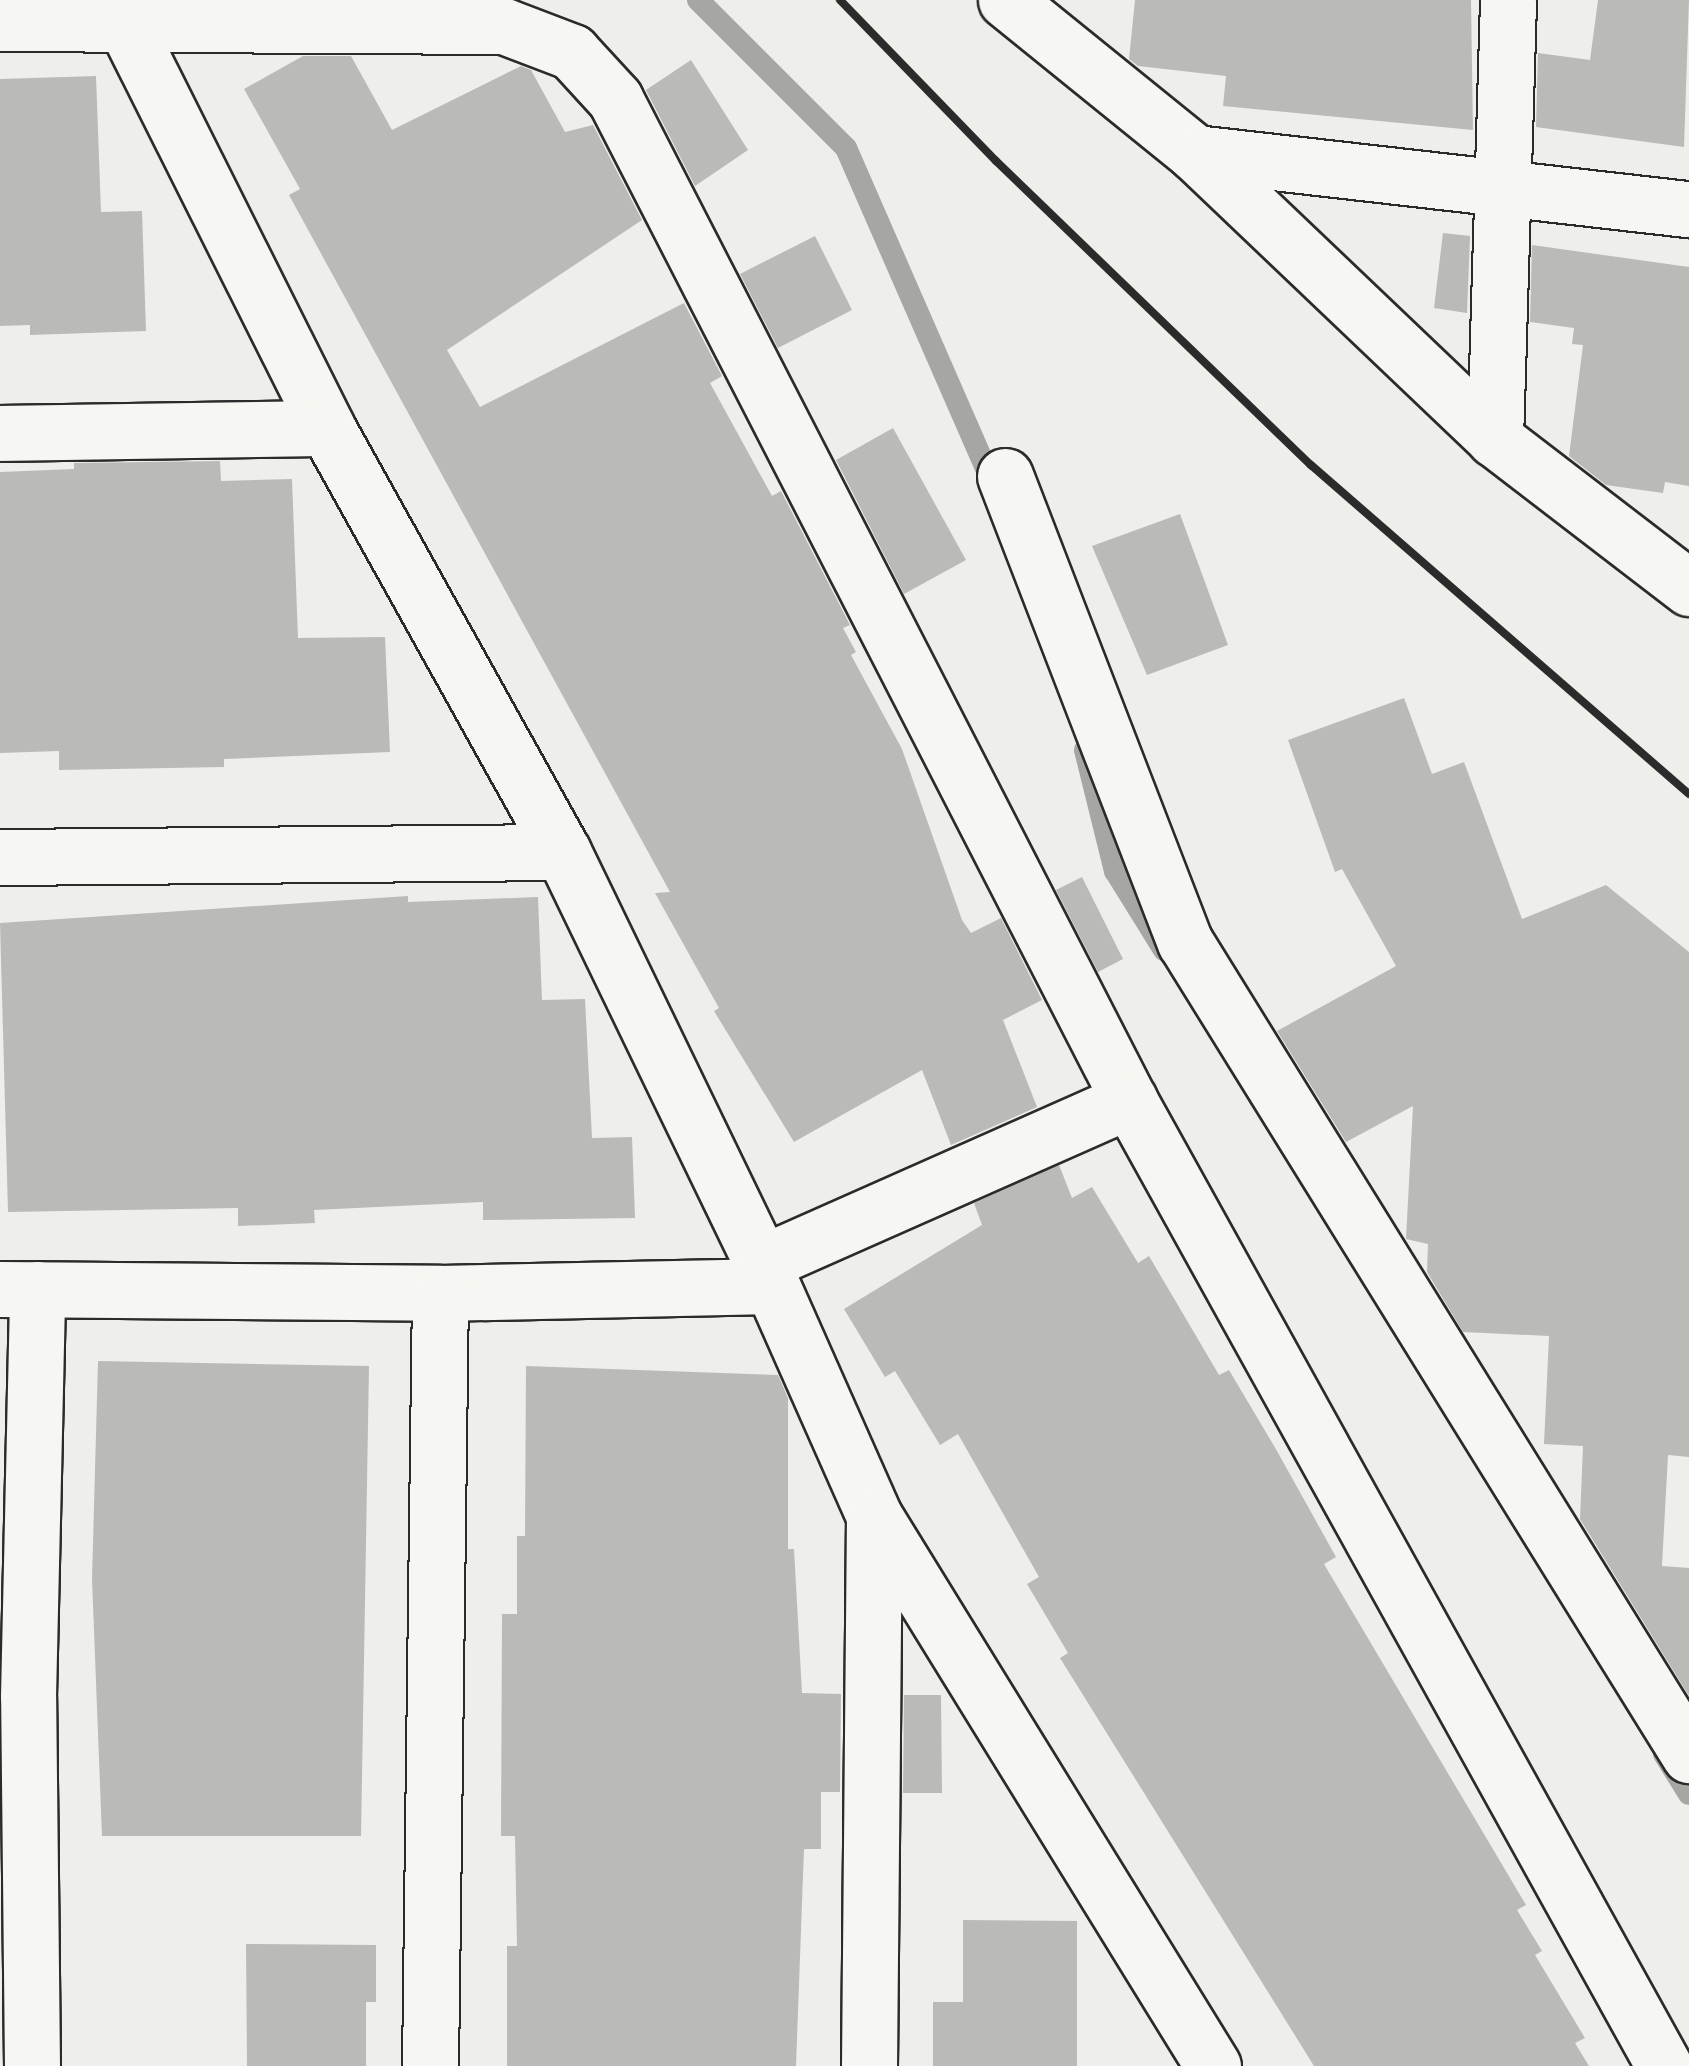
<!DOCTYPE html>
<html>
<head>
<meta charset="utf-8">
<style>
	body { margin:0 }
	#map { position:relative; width:1689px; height:2066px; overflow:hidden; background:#eeeeea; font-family:Mynerve,sans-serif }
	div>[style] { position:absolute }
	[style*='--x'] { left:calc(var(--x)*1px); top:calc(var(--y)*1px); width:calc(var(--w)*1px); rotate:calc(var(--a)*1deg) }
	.stream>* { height:22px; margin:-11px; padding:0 11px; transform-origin:11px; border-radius:11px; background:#a6a6a3 }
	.building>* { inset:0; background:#babab7 }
	.roads { filter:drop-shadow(2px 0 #2b2b2b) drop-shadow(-2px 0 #2b2b2b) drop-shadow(0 2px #2b2b2b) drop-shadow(0 -2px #2b2b2b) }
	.minor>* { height:55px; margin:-27.5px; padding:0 27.5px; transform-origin:27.5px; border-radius:27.5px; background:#f6f6f2 }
	.rail>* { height:8px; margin:-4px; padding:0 4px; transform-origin:4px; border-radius:4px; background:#2b2b2b }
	span { translate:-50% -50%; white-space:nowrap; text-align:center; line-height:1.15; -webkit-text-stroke:9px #f6f6f2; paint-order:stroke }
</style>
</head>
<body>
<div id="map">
	<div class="stream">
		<i style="--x:698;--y:0;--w:209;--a:45"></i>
		<i style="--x:846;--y:148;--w:372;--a:66.4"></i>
		<i style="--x:1085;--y:750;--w:125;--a:76.1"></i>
		<i style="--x:1115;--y:871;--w:93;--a:58.2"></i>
		<i style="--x:1664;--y:1754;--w:47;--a:58"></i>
	</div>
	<div class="building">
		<i style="clip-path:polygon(1135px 0,1471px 0,1473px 130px,1223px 106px,1226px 76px,1138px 66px,1129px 59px)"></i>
		<i style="clip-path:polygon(1598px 0,1689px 0,1684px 147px,1536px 127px,1538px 53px,1590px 60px)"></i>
		<i style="clip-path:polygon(303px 56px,351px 56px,392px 130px,521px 66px,531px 70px,565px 132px,593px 125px,642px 220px,447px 350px,480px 407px,684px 303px,722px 376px,710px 383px,772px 496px,781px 491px,850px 625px,843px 628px,856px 652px,851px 655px,902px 749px,962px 920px,971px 933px,1001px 918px,1042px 1000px,1003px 1020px,1037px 1107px,951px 1145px,922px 1070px,794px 1142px,714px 1011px,719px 1008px,655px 893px,670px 892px,289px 195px,300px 189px,244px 89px)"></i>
		<i style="clip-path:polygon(691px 60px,748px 150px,695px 186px,646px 90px)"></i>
		<i style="clip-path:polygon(96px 76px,101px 212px,142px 211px,146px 331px,30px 335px,30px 325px,0 326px,0 79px)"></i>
		<i style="clip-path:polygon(1443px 233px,1470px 236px,1467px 313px,1434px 308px)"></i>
		<i style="clip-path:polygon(815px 236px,852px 310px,778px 348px,740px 274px)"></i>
		<i style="clip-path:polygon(1532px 245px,1689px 267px,1689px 486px,1665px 482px,1663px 493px,1606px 485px,1569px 456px,1583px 345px,1572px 344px,1574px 328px,1530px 322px)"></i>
		<i style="clip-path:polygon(893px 428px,966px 560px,904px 594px,836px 460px)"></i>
		<i style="clip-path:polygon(220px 461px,221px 481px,292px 479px,298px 638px,385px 637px,390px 752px,224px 759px,224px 767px,59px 770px,59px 751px,0 753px,0 472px,74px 469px,74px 463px)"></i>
		<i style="clip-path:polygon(1180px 514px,1228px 645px,1147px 675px,1092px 546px)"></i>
		<i style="clip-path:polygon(1404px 698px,1432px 774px,1464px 762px,1522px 919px,1606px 885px,1689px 952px,1689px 1457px,1668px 1455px,1662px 1566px,1689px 1568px,1689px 1696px,1580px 1519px,1583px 1446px,1544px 1444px,1549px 1336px,1463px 1332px,1427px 1272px,1428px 1244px,1406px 1239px,1413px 1106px,1346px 1142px,1277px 1031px,1396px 966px,1342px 869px,1335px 872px,1288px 740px)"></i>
		<i style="clip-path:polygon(1082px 877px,1123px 959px,1098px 972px,1056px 890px)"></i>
		<i style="clip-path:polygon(408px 896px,408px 902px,538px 897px,542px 1000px,585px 999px,592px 1138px,632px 1137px,635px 1218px,483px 1220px,483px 1202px,314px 1210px,315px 1223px,238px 1226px,238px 1208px,8px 1212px,0 923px)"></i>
		<i style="clip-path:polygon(1059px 1165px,1072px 1198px,1092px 1187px,1138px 1263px,1149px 1256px,1219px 1375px,1229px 1370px,1277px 1451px,1336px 1557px,1324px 1564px,1526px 1905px,1517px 1910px,1542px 1951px,1535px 1955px,1585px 2038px,1575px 2043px,1589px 2066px,1314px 2066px,1060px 1658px,1068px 1653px,1027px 1584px,1039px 1577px,958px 1434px,940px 1445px,895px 1371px,885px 1377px,844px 1309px,982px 1225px,974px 1203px)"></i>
		<i style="clip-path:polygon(98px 1361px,369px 1366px,361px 1836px,102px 1836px,92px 1579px)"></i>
		<i style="clip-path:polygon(526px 1366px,778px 1375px,788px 1398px,788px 1549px,794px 1549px,802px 1693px,841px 1694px,840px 1792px,821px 1792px,821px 1849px,804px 1849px,796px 2066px,507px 2066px,507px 1946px,517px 1946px,515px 1836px,501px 1836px,502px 1614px,517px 1614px,517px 1536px,525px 1536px)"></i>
		<i style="clip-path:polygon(904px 1695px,941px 1695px,942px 1793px,903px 1793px)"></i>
		<i style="clip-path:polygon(963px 1920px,1077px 1921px,1077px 2066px,933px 2066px,933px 2002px,963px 2002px)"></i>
		<i style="clip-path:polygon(246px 1944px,376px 1945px,376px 2002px,366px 2002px,366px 2066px,247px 2066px)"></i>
	</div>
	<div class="roads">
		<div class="minor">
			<i style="--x:1006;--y:0;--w:243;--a:39"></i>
			<i style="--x:1195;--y:153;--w:414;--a:43.6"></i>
			<i style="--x:1495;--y:439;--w:245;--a:37.5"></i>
			<i style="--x:124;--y:22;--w:454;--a:63.4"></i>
			<i style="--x:327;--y:428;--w:485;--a:60.9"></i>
			<i style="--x:563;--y:852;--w:457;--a:64.2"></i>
			<i style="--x:762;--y:1263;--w:277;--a:66.1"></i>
			<i style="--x:874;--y:1516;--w:646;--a:58.35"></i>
			<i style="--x:0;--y:23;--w:504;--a:0.34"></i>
			<i style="--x:504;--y:26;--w:73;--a:20.9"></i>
			<i style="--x:572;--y:52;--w:64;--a:47.5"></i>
			<i style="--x:615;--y:99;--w:1125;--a:62.82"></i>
			<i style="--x:1129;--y:1100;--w:1104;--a:61.02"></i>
			<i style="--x:1195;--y:153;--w:497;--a:6.5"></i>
			<i style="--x:0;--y:433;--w:327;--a:-0.9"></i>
			<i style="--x:1495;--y:439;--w:439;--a:-88.3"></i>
			<i style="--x:1005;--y:476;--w:500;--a:68.9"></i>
			<i style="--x:1185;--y:942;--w:957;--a:58.2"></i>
			<i style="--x:0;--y:857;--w:563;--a:-0.51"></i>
			<i style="--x:762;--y:1263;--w:402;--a:-23.9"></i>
			<i style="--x:0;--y:1289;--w:440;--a:0.5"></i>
			<i style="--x:440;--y:1293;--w:332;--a:-1.2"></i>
			<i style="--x:32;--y:2066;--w:370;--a:-90.6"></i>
			<i style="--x:28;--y:1696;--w:407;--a:-88.7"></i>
			<i style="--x:430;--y:2066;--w:773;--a:-89.26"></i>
			<i style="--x:869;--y:2066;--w:550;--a:-89.48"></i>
		</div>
	</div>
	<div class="rail">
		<i style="--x:840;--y:0;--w:224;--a:45.9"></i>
		<i style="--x:996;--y:161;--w:438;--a:44"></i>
		<i style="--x:1311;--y:465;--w:501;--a:41.04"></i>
	</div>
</div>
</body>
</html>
